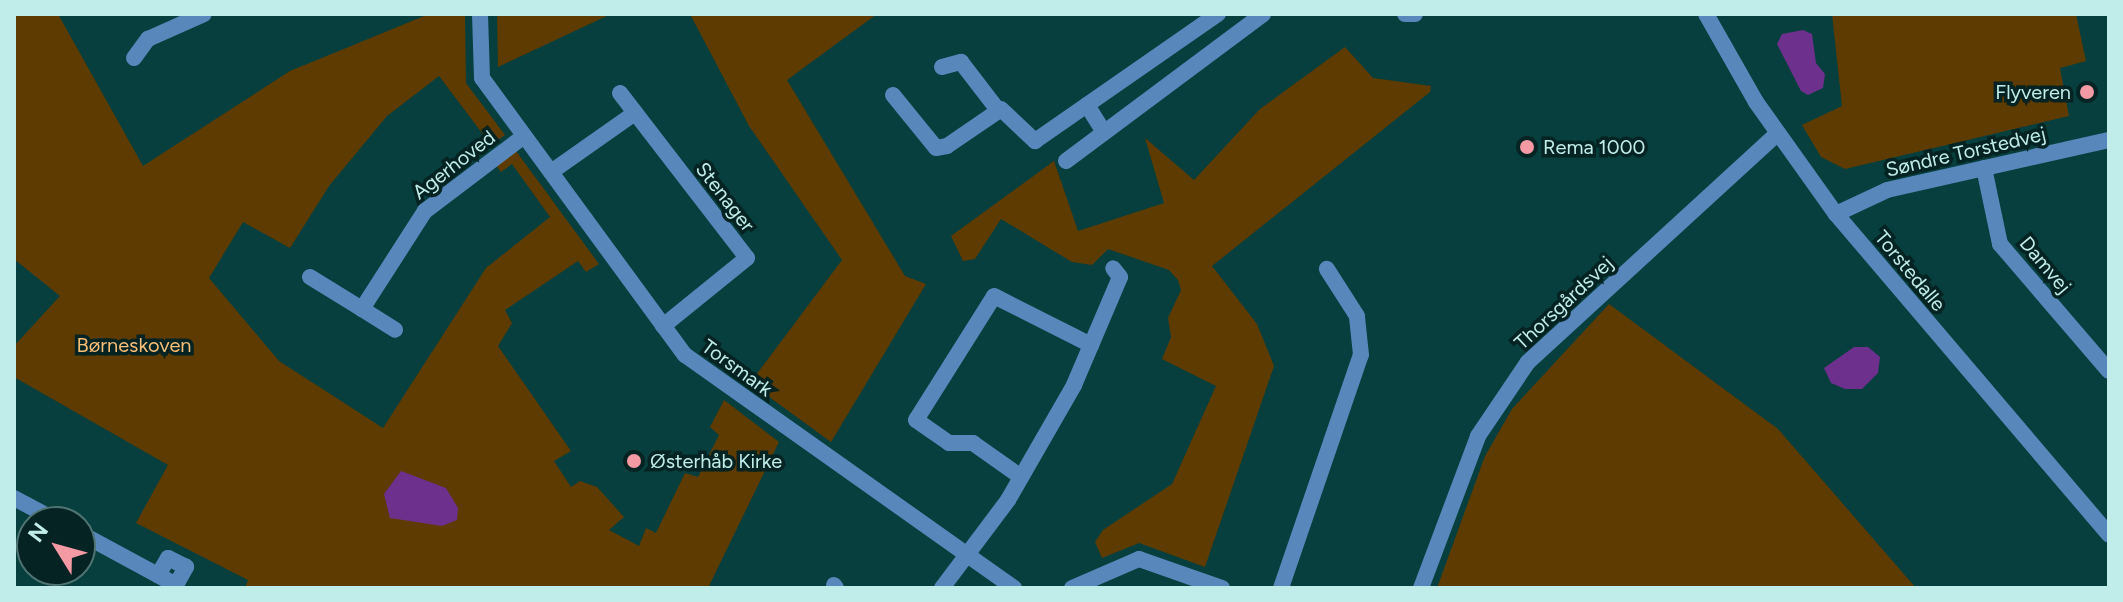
<!DOCTYPE html>
<html>
<head>
<meta charset="utf-8">
<style>
	body { margin:0 }
	#map { position:relative; width:2123px; height:602px; overflow:hidden; background:#063f3d; font-family:Figtree,sans-serif }
	div>[style] { position:absolute }
	[style*='--x'] { left:calc(var(--x)*1px); top:calc(var(--y)*1px); width:calc(var(--w)*1px); rotate:calc(var(--a)*1deg) }
	.green>* { inset:0; background:#5e3b00 }
	.water>* { inset:0; background:#6d308d }
	.minor>* { height:16px; margin:-8px; padding:0 8px; transform-origin:8px; border-radius:8px; background:#5887bc }
	.tertiary>* { height:16px; margin:-8px; padding:0 8px; transform-origin:8px; border-radius:8px; background:#5887bc }
	.dots>* { width:22px; height:22px; translate:-50% -50%; box-sizing:border-box; border:4px solid #042322; border-radius:50% }
	span { translate:-50% -50%; white-space:nowrap; text-align:center; line-height:1.15; -webkit-text-stroke:7px #042322; paint-order:stroke }
	.poi-label { font-size:20px; color:#c0ece9 }
	.right { translate:-100% -50%; text-align:right }
	.left { translate:0 -50%; text-align:left }
	.street-label { font-size:20px; color:#c0ece9 }
	.park-label { font-size:20px; color:#f8bf78 }
	.frame { position:absolute; inset:0; border:16px solid #c0ece9; pointer-events:none }
	.north { position:absolute; left:16px; top:506px; width:80px; height:80px; box-sizing:border-box; background:#042322; border:2px solid #4f7372; border-radius:50%; rotate:307deg; font-size:22px; font-weight:700; line-height:32px; text-align:center; color:#c0ece9 }
	.north::after { content:''; display:block; margin:auto; width:28px; height:36px; background:#f49aa5; clip-path:polygon(50% 0,100% 100%,50% 72%,0 100%) }
</style>
</head>
<body>
<div id="map">
	<div class="green">
		<i style="clip-path:polygon(14px 14px,58px 14px,143px 166px,290px 71px,429px 14px,465px 14px,466px 83px,505px 135px,491px 145px,439px 76px,387px 116px,329px 186px,290px 248px,243px 222px,209px 278px,279px 361px,383px 428px,486px 268px,550px 217px,512px 164px,501px 172px,496px 165px,516px 151px,599px 264px,586px 272px,578px 261px,505px 310px,512px 323px,498px 346px,571px 451px,554px 461px,571px 487px,580px 481px,597px 487px,624px 517px,609px 530px,639px 546px,646px 528px,656px 533px,685px 473px,698px 477px,719px 435px,710px 427px,724px 400px,779px 442px,708px 588px,245px 588px,248px 580px,136px 523px,168px 465px,14px 377px,14px 346px,60px 296px,14px 259px)"></i>
		<i style="clip-path:polygon(497px 14px,611px 14px,498px 67px)"></i>
		<i style="clip-path:polygon(690px 14px,877px 14px,787px 80px,905px 276px,926px 284px,831px 442px,750px 383px,842px 260px,749px 126px)"></i>
		<i style="clip-path:polygon(1832px 14px,2076px 14px,2086px 61px,2060px 68px,2069px 116px,1845px 169px,1821px 157px,1802px 125px,1842px 106px)"></i>
		<i style="clip-path:polygon(1345px 47px,1373px 78px,1431px 86px,1430px 92px,1212px 266px,1257px 324px,1274px 366px,1205px 567px,1139px 543px,1102px 558px,1095px 542px,1103px 530px,1172px 484px,1216px 386px,1162px 359px,1171px 337px,1168px 318px,1181px 290px,1178px 280px,1169px 270px,1108px 249px,1092px 265px,1072px 262px,1001px 219px,975px 259px,963px 261px,951px 236px,1054px 161px,1078px 231px,1164px 203px,1145px 138px,1194px 180px,1260px 109px)"></i>
		<i style="clip-path:polygon(1609px 304px,1778px 429px,1916px 588px,1437px 588px,1485px 456px,1512px 409px)"></i>
	</div>
	<div class="water">
		<i style="clip-path:polygon(1803px 30px,1812px 34px,1816px 63px,1825px 74px,1823px 88px,1808px 95px,1801px 91px,1777px 44px,1782px 34px)"></i>
		<i style="clip-path:polygon(1854px 347px,1868px 347px,1880px 357px,1878px 373px,1862px 389px,1845px 389px,1831px 383px,1824px 368px)"></i>
		<i style="clip-path:polygon(401px 471px,446px 488px,458px 508px,457px 520px,442px 526px,390px 518px,384px 494px)"></i>
	</div>
	<div class="minor">
		<i style="--x:480;--y:14;--w:64;--a:88.2"></i>
		<i style="--x:482;--y:78;--w:343;--a:53.8"></i>
		<i style="--x:685;--y:355;--w:403;--a:35.3"></i>
		<i style="--x:1405;--y:14;--w:10;--a:0"></i>
		<i style="--x:134;--y:58;--w:24;--a:-54"></i>
		<i style="--x:148;--y:39;--w:61;--a:-24.1"></i>
		<i style="--x:942;--y:67;--w:20;--a:-15"></i>
		<i style="--x:961;--y:62;--w:61;--a:52.4"></i>
		<i style="--x:620;--y:93;--w:208;--a:52.4"></i>
		<i style="--x:747;--y:258;--w:108;--a:141"></i>
		<i style="--x:893;--y:95;--w:68;--a:50.9"></i>
		<i style="--x:936;--y:148;--w:11;--a:-10"></i>
		<i style="--x:947;--y:146;--w:65;--a:-34.4"></i>
		<i style="--x:1001;--y:109;--w:47;--a:43.3"></i>
		<i style="--x:1035;--y:141;--w:223;--a:-34.8"></i>
		<i style="--x:1087;--y:105;--w:32;--a:58"></i>
		<i style="--x:1066;--y:161;--w:246;--a:-36.7"></i>
		<i style="--x:1984;--y:168;--w:78;--a:78.1"></i>
		<i style="--x:2000;--y:244;--w:167;--a:49.4"></i>
		<i style="--x:551;--y:172;--w:103;--a:-35.1"></i>
		<i style="--x:1836;--y:214;--w:421;--a:49.6"></i>
		<i style="--x:310;--y:277;--w:61;--a:31.6"></i>
		<i style="--x:362;--y:309;--w:117;--a:-57.3"></i>
		<i style="--x:425;--y:211;--w:124;--a:-37.1"></i>
		<i style="--x:362;--y:309;--w:39;--a:32"></i>
		<i style="--x:1021;--y:477;--w:59;--a:-144.7"></i>
		<i style="--x:973;--y:443;--w:24;--a:180"></i>
		<i style="--x:949;--y:443;--w:40;--a:-145.1"></i>
		<i style="--x:916;--y:420;--w:146;--a:-57.8"></i>
		<i style="--x:994;--y:296;--w:109;--a:26.8"></i>
		<i style="--x:14;--y:498;--w:51;--a:28.1"></i>
		<i style="--x:80;--y:533;--w:109;--a:28.4"></i>
		<i style="--x:176;--y:585;--w:21;--a:-61"></i>
		<i style="--x:186;--y:567;--w:20;--a:-153"></i>
		<i style="--x:168;--y:558;--w:20;--a:120"></i>
		<i style="--x:834;--y:585;--w:4;--a:56"></i>
		<i style="--x:942;--y:588;--w:110;--a:-53.1"></i>
		<i style="--x:1008;--y:500;--w:133;--a:-60.1"></i>
		<i style="--x:1074;--y:385;--w:117;--a:-66.9"></i>
		<i style="--x:1120;--y:277;--w:11;--a:-128"></i>
		<i style="--x:1072;--y:588;--w:73;--a:-23.4"></i>
		<i style="--x:1139;--y:559;--w:88;--a:19.3"></i>
		<i style="--x:1281;--y:588;--w:246;--a:-71.1"></i>
		<i style="--x:1361;--y:355;--w:39;--a:-96"></i>
		<i style="--x:1357;--y:316;--w:56;--a:-122.6"></i>
	</div>
	<div class="tertiary">
		<i style="--x:1706;--y:14;--w:101;--a:60.4"></i>
		<i style="--x:1756;--y:102;--w:138;--a:54.5"></i>
		<i style="--x:1836;--y:214;--w:56;--a:-25.2"></i>
		<i style="--x:1887;--y:190;--w:228;--a:-12.7"></i>
		<i style="--x:1421;--y:588;--w:162;--a:-69.4"></i>
		<i style="--x:1478;--y:436;--w:89;--a:-56"></i>
		<i style="--x:1528;--y:362;--w:338;--a:-42.5"></i>
	</div>
	<div class="dots">
		<i style="left:2087px;top:92px;background:#f49aa5"></i>
		<i style="left:1527px;top:147px;background:#f49aa5"></i>
		<i style="left:634px;top:461px;background:#f49aa5"></i>
	</div>
	<div class="poi-label">
		<span class="right" style="left:2071px;top:92px">Flyveren</span>
		<span class="left" style="left:1543px;top:147px">Rema 1000</span>
		<span class="left" style="left:650px;top:461px">Østerhåb Kirke</span>
	</div>
	<div class="street-label">
		<span style="left:1966px;top:152px;rotate:-13deg">Søndre Torstedvej</span>
		<span style="left:454px;top:165px;rotate:-38deg">Agerhoved</span>
		<span style="left:725px;top:197px;rotate:52deg">Stenager</span>
		<span style="left:2045px;top:265px;rotate:50deg">Damvej</span>
		<span style="left:1910px;top:271px;rotate:50deg">Torstedalle</span>
		<span style="left:1564px;top:303px;rotate:-43deg">Thorsgårdsvej</span>
		<span style="left:737px;top:368px;rotate:36deg">Torsmark</span>
	</div>
	<div class="park-label">
		<span style="left:134px;top:345px">Børneskoven</span>
	</div>
	<div class="frame"></div>
	<div class="north">N</div>
</div>
</body>
</html>
